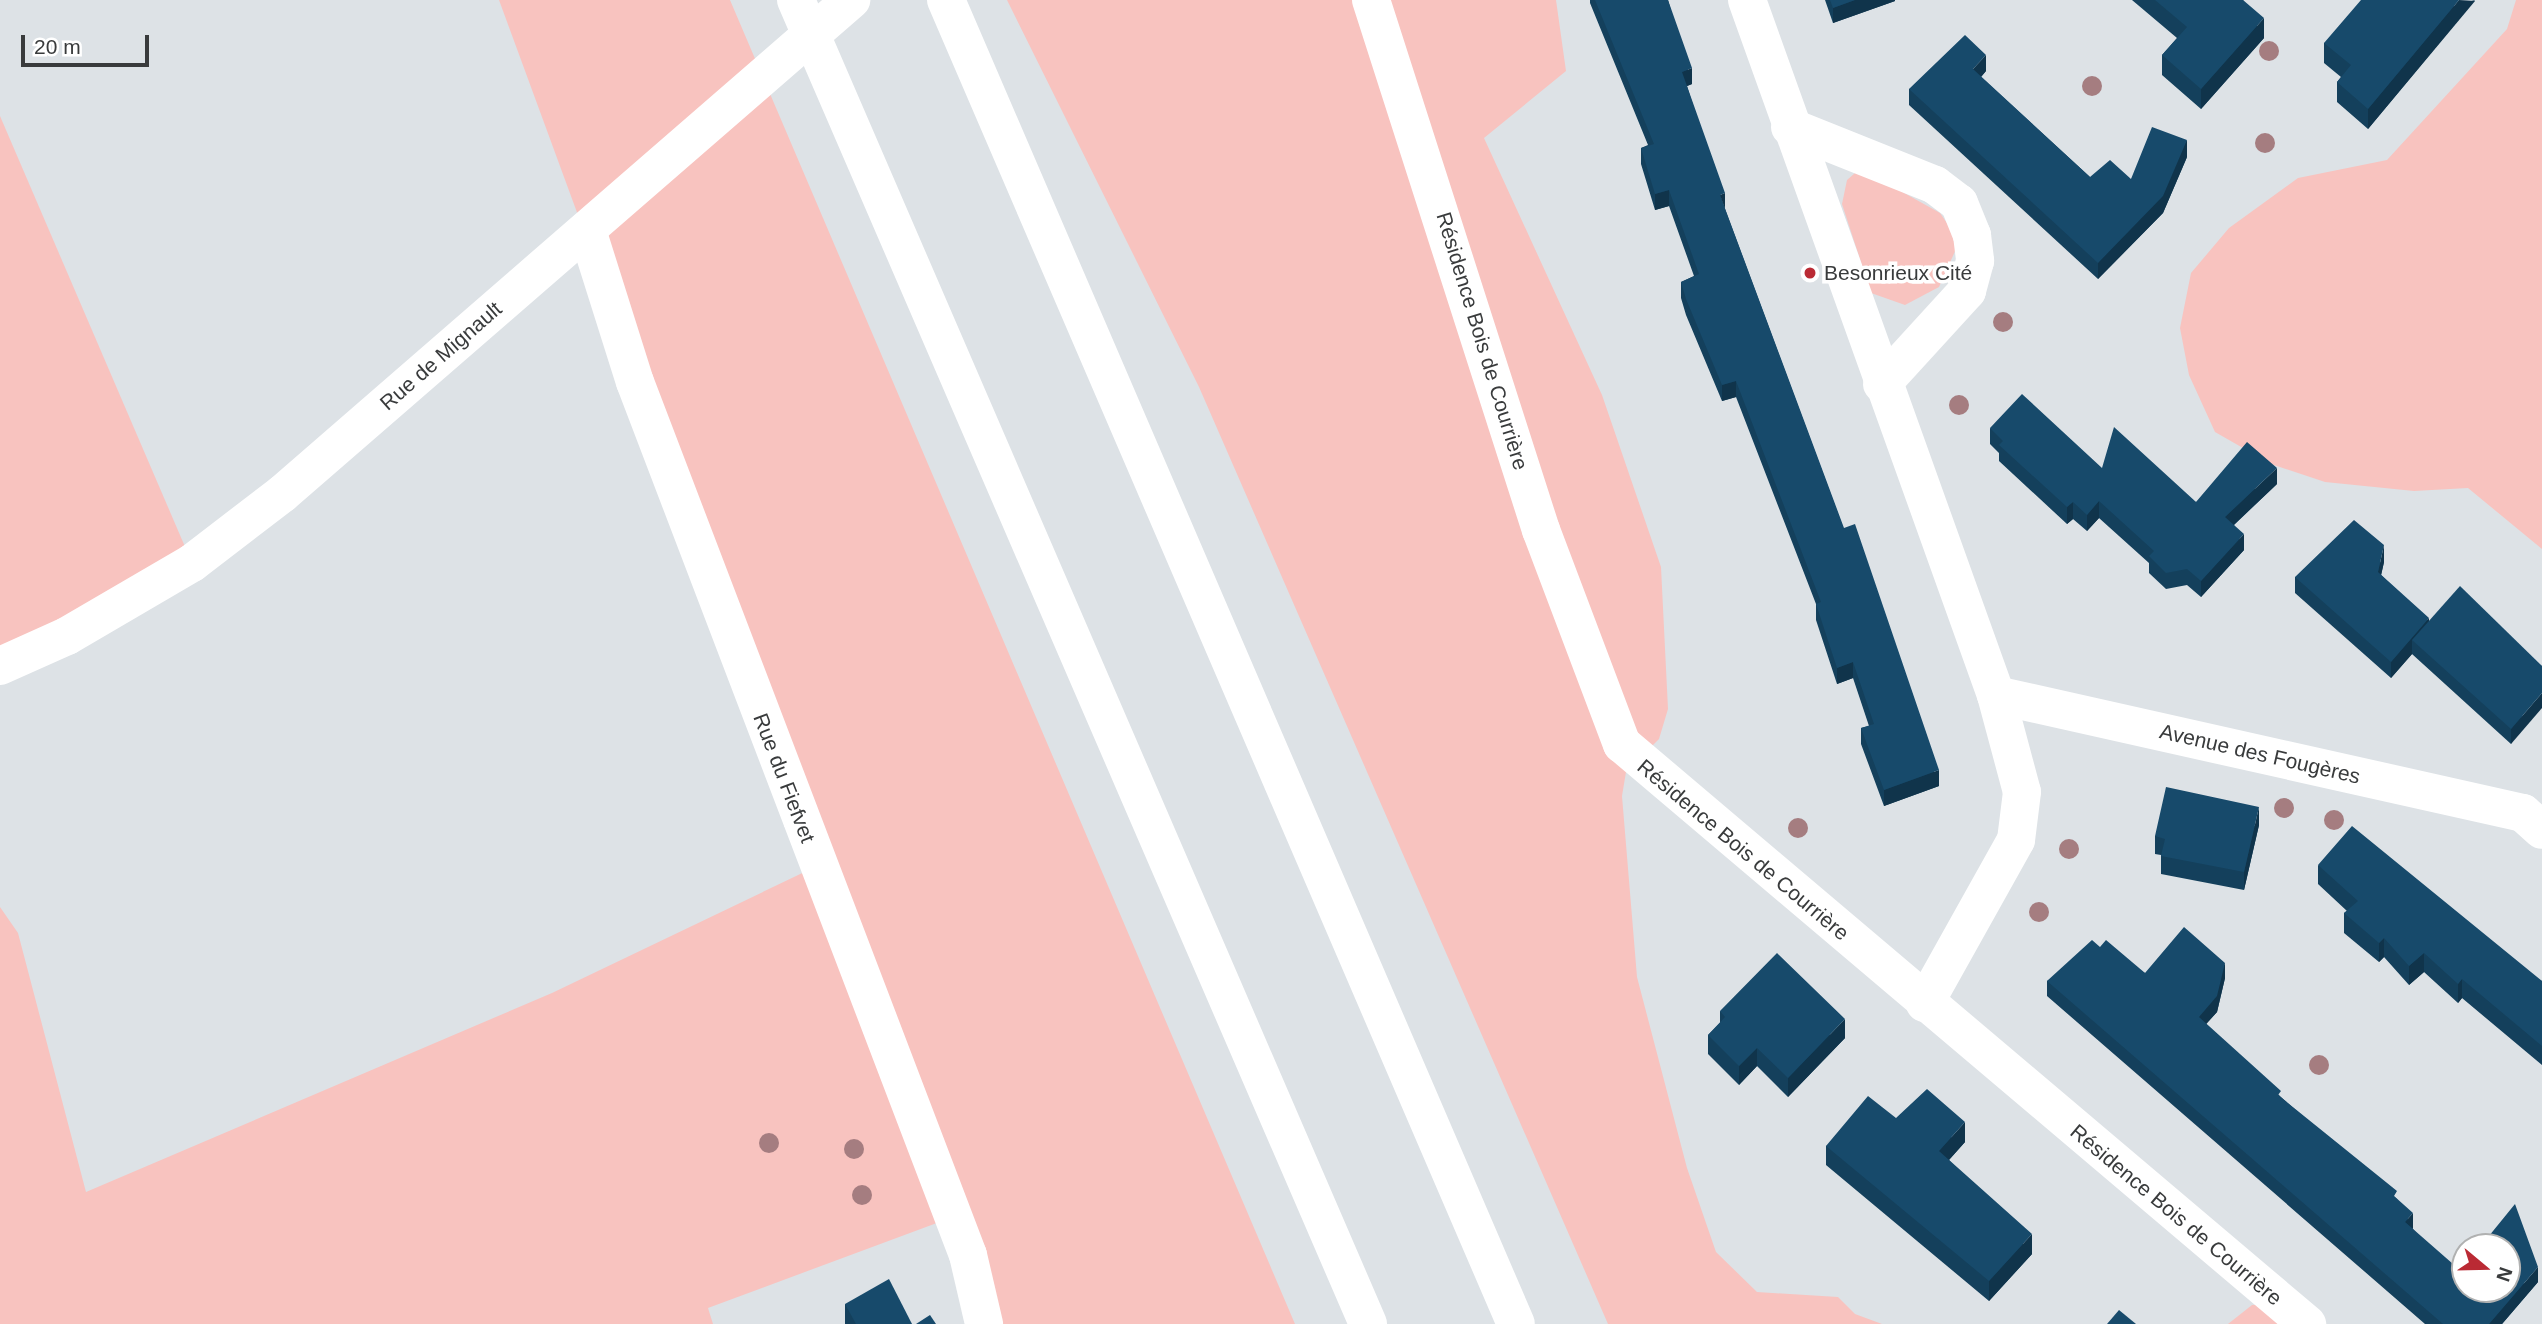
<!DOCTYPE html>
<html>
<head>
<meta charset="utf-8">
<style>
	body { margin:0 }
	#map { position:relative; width:2542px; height:1324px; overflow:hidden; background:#dde2e6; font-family:Helvetica,sans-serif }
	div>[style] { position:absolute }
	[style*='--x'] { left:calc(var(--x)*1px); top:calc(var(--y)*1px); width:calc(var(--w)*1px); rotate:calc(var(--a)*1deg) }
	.green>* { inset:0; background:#f8c3bf }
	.minor>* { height:38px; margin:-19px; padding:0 19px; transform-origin:19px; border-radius:19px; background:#fff }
	.highway>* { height:38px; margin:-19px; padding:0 19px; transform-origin:19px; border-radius:19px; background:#fff }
	.trees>* { width:20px; height:20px; margin:-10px; border-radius:50%; background:#a57d80 }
	.wall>* { inset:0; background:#14405c }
	.shaded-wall>* { inset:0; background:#10344b }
	.building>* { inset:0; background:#174a6b }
	.dots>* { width:19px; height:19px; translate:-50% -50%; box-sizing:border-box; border:4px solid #fff; border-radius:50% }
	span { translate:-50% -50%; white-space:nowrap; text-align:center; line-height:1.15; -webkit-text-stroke:7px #fff; paint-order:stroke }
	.poi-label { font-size:21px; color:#393b3c }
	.left { translate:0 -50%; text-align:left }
	.street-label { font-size:21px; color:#393b3c }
	.north { position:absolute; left:2451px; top:1233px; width:70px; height:70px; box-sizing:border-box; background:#fff; border:2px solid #b0b1b1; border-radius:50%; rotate:109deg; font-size:19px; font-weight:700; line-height:28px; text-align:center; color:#393b3c }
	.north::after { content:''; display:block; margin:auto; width:24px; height:32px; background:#ba2a34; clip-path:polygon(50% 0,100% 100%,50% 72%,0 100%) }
	.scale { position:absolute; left:21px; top:35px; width:128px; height:32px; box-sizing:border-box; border:4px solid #393b3c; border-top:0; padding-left:9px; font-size:21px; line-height:24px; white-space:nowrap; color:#393b3c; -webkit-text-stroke:5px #fff; paint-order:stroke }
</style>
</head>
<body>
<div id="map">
	<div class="green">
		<i style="clip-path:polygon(499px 0,730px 0,1295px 1324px,984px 1324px,953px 1217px,708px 1308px,713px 1324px,0 1324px,0 907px,18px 933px,86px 1192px,552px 993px,817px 866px)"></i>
		<i style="clip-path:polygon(1007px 0,1556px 0,1566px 71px,1484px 138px,1602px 395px,1661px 567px,1668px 709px,1659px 739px,1626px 772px,1622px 796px,1637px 977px,1687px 1168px,1716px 1252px,1757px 1292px,1838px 1297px,1855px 1314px,1882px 1324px,1608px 1324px,1199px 387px)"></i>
		<i style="clip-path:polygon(2516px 0,2542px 0,2542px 549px,2468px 488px,2414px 491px,2325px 482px,2271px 464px,2215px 432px,2189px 375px,2180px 328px,2191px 273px,2229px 228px,2298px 178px,2387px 160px,2507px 29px)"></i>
		<i style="clip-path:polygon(0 116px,192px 563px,0 666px)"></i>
		<i style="clip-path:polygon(1855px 173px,1872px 175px,1940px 213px,1951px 229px,1956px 249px,1939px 287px,1905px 305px,1871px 293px,1842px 204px,1847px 180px)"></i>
		<i style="clip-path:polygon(2282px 1303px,2307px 1324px,2228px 1324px,2252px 1305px)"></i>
	</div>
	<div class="minor">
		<i style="--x:1371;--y:0;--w:557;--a:72.22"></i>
		<i style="--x:1541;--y:530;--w:229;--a:69.3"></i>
		<i style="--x:1622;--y:744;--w:898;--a:40.26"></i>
		<i style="--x:1747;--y:0;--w:738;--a:70.29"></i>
		<i style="--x:1996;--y:695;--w:100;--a:75"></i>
		<i style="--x:2022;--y:792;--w:48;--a:97.1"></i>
		<i style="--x:2016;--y:840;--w:187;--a:119.2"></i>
		<i style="--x:1790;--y:127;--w:156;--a:21.8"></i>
		<i style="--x:1935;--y:185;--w:30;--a:37"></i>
		<i style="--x:1959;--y:203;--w:35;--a:68"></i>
		<i style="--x:1972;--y:235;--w:26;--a:83"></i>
		<i style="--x:1975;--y:261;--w:31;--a:105"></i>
		<i style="--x:1967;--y:291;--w:126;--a:132.4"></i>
		<i style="--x:587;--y:230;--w:159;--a:72.5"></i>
		<i style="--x:635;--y:382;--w:934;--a:69.12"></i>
		<i style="--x:968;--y:1255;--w:71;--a:76.9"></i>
		<i style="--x:0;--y:666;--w:73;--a:-24.1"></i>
		<i style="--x:67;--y:636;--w:145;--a:-30.3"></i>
		<i style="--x:192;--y:563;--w:113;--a:-37.5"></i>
		<i style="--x:282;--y:494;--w:754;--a:-40.96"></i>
		<i style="--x:1996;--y:695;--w:540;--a:12.62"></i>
		<i style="--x:2523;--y:813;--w:25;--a:42"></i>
	</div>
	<div class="highway">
		<i style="--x:796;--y:0;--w:1442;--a:66.63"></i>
		<i style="--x:946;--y:0;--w:1441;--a:66.71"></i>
	</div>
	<div class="trees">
		<i style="left:2269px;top:51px"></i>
		<i style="left:2092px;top:86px"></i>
		<i style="left:2265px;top:143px"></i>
		<i style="left:2003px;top:322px"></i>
		<i style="left:1959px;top:405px"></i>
		<i style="left:2284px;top:808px"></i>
		<i style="left:2334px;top:820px"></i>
		<i style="left:1798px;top:828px"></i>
		<i style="left:2069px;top:849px"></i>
		<i style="left:2039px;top:912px"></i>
		<i style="left:2319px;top:1065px"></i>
		<i style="left:769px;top:1143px"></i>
		<i style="left:854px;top:1149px"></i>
		<i style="left:862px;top:1195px"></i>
	</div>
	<div class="wall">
		<i style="clip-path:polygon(1590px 0,1668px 0,1692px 84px,1687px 86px,1725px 209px,1939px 786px,1884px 806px,1861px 744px,1861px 728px,1869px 726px,1853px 678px,1837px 684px,1816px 620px,1816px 604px,1736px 397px,1722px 401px,1686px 315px,1681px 298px,1681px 282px,1694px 276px,1669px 206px,1655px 210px,1641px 164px,1641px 148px,1648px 145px,1590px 3px)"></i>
		<i style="clip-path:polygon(1825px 0,1895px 0,1895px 1px,1833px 23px)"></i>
		<i style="clip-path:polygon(2132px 0,2243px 0,2264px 38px,2201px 109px,2162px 75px,2162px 55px,2177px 38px)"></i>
		<i style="clip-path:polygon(2475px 0,2368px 129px,2337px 102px,2337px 82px,2341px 77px,2324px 63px,2324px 43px)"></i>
		<i style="clip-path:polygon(1986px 71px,1981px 77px,2090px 177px,2131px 179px,2187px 157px,2163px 213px,2098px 279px,1909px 105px,1909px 89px)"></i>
		<i style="clip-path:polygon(1990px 428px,2196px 502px,2277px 484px,2234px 525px,2244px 550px,2201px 597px,2187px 585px,2166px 589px,2149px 573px,2149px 563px,2099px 518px,2087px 531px,2073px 519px,2067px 524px,1999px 461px,1999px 453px,1990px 444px)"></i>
		<i style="clip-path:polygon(2384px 562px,2381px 575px,2429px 621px,2542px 666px,2511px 744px,2412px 654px,2391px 678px,2295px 593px,2295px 577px)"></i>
		<i style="clip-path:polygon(2259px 825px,2244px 890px,2161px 874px,2161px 855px,2155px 854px,2155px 836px)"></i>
		<i style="clip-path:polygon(2318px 865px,2542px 981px,2542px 1065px,2462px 998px,2458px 1003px,2424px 972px,2409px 985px,2384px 957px,2379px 962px,2344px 933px,2344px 913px,2347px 911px,2318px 884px)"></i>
		<i style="clip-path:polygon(2100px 947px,2145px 973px,2225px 978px,2217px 1012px,2206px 1024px,2281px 1097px,2397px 1199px,2413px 1229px,2465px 1289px,2538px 1282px,2502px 1324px,2425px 1324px,2047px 996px,2047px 981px)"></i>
		<i style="clip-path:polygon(1720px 1011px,1845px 1038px,1788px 1097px,1757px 1066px,1739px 1085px,1708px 1054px,1708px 1035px,1720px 1023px)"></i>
		<i style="clip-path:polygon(1896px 1118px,1965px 1142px,1949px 1160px,2032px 1254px,1989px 1301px,1826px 1165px,1826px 1146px)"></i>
		<i style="clip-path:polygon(845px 1304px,912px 1324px,845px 1324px)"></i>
	</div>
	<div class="shaded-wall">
		<i style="clip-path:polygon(1855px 0,1895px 0,1895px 1px,1833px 23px,1833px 8px)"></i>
		<i style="clip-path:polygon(2459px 0,2475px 1px,2368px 129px,2368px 109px)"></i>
		<i style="clip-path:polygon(2264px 18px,2264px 38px,2201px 109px,2201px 89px)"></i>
		<i style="clip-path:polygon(1986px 55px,1986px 71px,1973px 86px,1973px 69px)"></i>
		<i style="clip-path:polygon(1692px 68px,1692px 84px,1682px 88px,1682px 72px)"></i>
		<i style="clip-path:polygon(2187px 140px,2187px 157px,2163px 213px,2098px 279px,2098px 263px)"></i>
		<i style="clip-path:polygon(1669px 190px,1669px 206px,1655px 210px,1655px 194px)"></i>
		<i style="clip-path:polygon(1725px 193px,1725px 209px,1720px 195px)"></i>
		<i style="clip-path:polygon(1736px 381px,1736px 397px,1722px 401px,1722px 385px)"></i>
		<i style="clip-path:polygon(2277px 468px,2277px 484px,2225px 533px,2225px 517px)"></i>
		<i style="clip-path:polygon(2099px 501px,2099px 518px,2087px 531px,2087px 515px)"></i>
		<i style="clip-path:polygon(2073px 502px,2073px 519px,2067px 524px,2067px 507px)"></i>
		<i style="clip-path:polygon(2244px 534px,2244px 550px,2201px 597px,2201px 581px)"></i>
		<i style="clip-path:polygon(2384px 545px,2384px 562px,2378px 589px,2378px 572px)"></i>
		<i style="clip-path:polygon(2429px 618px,2429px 635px,2412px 640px,2412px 654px,2391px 678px,2391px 662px)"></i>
		<i style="clip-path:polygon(1853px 662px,1853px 678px,1837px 684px,1837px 668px)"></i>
		<i style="clip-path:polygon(2542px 693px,2542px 708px,2511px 744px,2511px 729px)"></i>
		<i style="clip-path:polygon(1939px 770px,1939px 786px,1884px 806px,1884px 790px)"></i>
		<i style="clip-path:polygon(2259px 807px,2259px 825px,2244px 890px,2244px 872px)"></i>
		<i style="clip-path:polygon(2384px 938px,2384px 957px,2379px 962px,2379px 943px)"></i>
		<i style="clip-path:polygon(2424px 953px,2424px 972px,2409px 985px,2409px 966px)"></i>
		<i style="clip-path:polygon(2225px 963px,2225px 978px,2217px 1012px,2199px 1032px,2199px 1017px)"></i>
		<i style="clip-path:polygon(2462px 979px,2462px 998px,2458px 1003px,2458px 984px)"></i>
		<i style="clip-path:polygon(1845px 1019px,1845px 1038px,1788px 1097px,1788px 1078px)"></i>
		<i style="clip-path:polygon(1757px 1048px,1757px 1066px,1739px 1085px,1739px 1066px)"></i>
		<i style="clip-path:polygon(1965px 1122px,1965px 1142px,1939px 1171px,1939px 1151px)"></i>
		<i style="clip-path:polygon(2413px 1213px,2413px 1229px,2405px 1222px)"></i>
		<i style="clip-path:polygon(2032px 1234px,2032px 1254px,1989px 1301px,1989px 1281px)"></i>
		<i style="clip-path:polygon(2538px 1267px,2538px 1282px,2502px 1324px,2489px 1324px)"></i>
	</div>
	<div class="building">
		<i style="clip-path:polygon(1595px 0,1668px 0,1692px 68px,1682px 72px,1725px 193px,1720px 195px,1844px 528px,1855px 524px,1939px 770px,1884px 790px,1861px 728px,1874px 724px,1853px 662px,1837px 668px,1816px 604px,1821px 602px,1736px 381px,1722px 385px,1686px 299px,1681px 282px,1699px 274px,1669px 190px,1655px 194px,1641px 148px,1654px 144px)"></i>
		<i style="clip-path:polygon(1830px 0,1855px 0,1833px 8px)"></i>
		<i style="clip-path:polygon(2155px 0,2243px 0,2264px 18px,2201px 89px,2162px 55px,2187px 27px)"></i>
		<i style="clip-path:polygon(2361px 0,2459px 0,2368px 109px,2337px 82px,2351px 65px,2324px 43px)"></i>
		<i style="clip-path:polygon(1965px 35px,1986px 55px,1973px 69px,2090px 177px,2110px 160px,2131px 179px,2152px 127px,2187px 140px,2163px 196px,2098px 263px,1909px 89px)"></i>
		<i style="clip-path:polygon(2022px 394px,2102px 468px,2114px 427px,2196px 502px,2247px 442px,2277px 468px,2225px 517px,2244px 534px,2201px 581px,2187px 569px,2166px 573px,2149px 556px,2154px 551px,2099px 501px,2087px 515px,2073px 502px,2067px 507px,1999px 445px,2003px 441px,1990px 428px)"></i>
		<i style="clip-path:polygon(2354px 520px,2384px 545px,2378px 572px,2429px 618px,2391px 662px,2295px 577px)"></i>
		<i style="clip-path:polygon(2460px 586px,2542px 666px,2542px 693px,2511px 729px,2412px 640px)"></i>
		<i style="clip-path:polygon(2166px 787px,2259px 807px,2244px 872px,2161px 856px,2165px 839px,2155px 836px)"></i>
		<i style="clip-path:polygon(2352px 826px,2542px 981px,2542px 1046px,2462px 979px,2458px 984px,2424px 953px,2409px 966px,2384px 938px,2379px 943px,2344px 913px,2358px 901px,2318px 865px)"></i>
		<i style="clip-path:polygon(2184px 927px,2225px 963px,2217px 996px,2199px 1017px,2281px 1091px,2278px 1095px,2397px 1191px,2394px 1196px,2413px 1213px,2405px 1222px,2453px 1264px,2464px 1253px,2465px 1254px,2465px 1289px,2507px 1289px,2507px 1247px,2480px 1247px,2515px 1204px,2538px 1267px,2489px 1324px,2443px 1324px,2047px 981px,2092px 940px,2100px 947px,2106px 940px,2145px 973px)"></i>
		<i style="clip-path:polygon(1777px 953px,1845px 1019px,1788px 1078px,1757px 1048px,1739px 1066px,1708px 1035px,1725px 1017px,1720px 1011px)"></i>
		<i style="clip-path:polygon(1927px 1089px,1965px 1122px,1939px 1151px,2032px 1234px,1989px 1281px,1826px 1146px,1868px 1096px,1896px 1118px)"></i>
		<i style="clip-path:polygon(889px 1279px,912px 1324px,856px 1324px,845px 1304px)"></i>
		<i style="clip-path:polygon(2119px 1310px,2136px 1324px,2107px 1324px)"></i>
		<i style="clip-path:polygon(930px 1315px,936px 1324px,916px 1324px)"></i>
	</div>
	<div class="dots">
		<i style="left:1810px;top:273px;background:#ba2a34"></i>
	</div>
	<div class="poi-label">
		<span class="left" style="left:1824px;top:273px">Besonrieux Cité</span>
	</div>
	<div class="street-label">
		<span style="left:1482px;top:341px;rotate:73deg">Résidence Bois de Courrière</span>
		<span style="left:441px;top:356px;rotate:-41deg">Rue de Mignault</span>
		<span style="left:2260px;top:754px;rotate:13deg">Avenue des Fougères</span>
		<span style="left:784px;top:778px;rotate:69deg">Rue du Fiefvet</span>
		<span style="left:1743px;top:850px;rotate:40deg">Résidence Bois de Courrière</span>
		<span style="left:2176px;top:1215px;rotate:40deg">Résidence Bois de Courrière</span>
	</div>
	<div class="north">N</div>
	<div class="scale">20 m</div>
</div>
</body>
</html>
